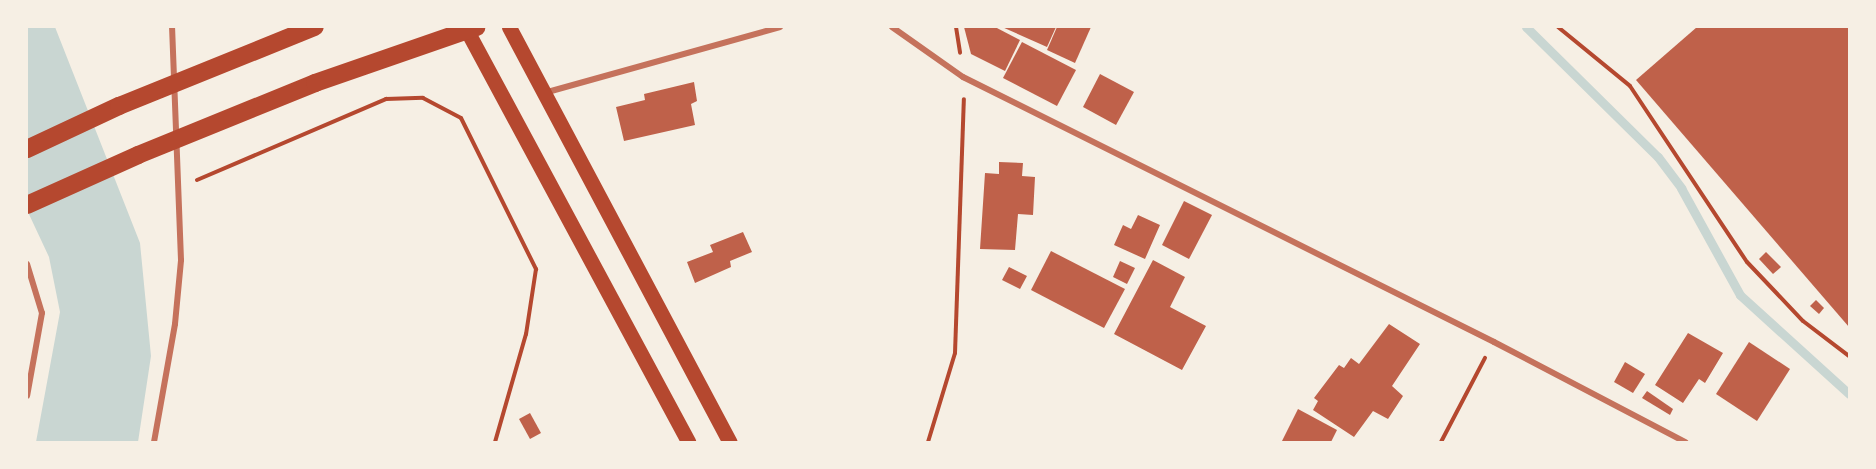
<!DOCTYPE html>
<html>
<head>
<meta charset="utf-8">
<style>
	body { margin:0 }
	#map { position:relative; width:1876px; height:469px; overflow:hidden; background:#f6efe4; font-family:Lato,sans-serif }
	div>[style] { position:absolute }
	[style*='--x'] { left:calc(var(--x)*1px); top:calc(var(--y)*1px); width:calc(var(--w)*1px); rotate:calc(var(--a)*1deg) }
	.water>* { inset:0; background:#c9d6d2 }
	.stream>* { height:9px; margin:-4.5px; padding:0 4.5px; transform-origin:4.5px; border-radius:4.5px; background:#c9d6d2 }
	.building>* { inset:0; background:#bf614a }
	.path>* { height:4px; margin:-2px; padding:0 2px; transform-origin:2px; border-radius:2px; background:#b5482f }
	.minor>* { height:6px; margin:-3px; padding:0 3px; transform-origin:3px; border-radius:3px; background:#c5725c }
	.primary>* { height:15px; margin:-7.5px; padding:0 7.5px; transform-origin:7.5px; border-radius:7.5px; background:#b5482f }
	.motorway>* { height:18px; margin:-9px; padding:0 9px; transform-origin:9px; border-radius:9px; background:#b5482f }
	span { translate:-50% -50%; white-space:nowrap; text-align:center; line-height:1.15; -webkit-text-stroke:4.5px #f6efe4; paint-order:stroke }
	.frame { position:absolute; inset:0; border:28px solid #f6efe4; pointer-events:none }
</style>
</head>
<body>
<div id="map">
	<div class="water">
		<i style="clip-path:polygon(27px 27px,55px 27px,140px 243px,151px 356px,138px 442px,36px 442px,60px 312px,49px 257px,27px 210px)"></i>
	</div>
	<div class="stream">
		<i style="--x:1526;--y:27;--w:185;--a:44.6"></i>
		<i style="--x:1658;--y:157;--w:39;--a:53"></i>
		<i style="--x:1681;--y:188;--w:122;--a:61.1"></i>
		<i style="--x:1740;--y:295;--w:147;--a:42.2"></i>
	</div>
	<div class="building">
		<i style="clip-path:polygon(964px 27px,995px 27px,1020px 40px,1005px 71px,971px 54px)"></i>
		<i style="clip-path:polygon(1002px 27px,1056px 27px,1047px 47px)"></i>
		<i style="clip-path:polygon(1057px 27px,1091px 27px,1075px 63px,1047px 50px)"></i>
		<i style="clip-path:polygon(1697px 27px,1849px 27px,1849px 327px,1636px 80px)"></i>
		<i style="clip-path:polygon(1022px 42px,1076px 70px,1057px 106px,1003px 78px)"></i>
		<i style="clip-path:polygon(1100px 74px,1134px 92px,1116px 125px,1083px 107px)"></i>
		<i style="clip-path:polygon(694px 82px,697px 101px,691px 104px,695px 125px,624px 141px,616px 107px,645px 100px,644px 94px)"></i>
		<i style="clip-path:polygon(999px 162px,1023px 163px,1022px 176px,1035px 177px,1033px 215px,1018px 214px,1015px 250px,980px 249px,985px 173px,999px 174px)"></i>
		<i style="clip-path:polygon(1184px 201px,1212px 215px,1189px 259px,1162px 245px)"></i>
		<i style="clip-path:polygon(1138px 215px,1160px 225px,1145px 259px,1114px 245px,1123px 225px,1131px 229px)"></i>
		<i style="clip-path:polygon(743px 232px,752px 252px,730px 261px,731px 267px,695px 283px,687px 262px,713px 252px,710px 245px)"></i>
		<i style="clip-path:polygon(1051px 251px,1125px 289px,1104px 328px,1031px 290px)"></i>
		<i style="clip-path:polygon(1766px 252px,1781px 267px,1773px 274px,1759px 259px)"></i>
		<i style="clip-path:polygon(1153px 260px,1185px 277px,1170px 307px,1206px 326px,1182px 370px,1114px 334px)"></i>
		<i style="clip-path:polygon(1120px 261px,1135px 268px,1127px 284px,1113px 277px)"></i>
		<i style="clip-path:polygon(1009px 267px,1027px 276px,1020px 289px,1002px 280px)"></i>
		<i style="clip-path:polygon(1816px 300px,1824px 308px,1819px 314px,1810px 306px)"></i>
		<i style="clip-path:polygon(1389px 324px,1420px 344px,1392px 386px,1403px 396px,1388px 419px,1373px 411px,1354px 437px,1313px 410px,1318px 401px,1314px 398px,1339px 365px,1344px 368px,1351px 358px,1359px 364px)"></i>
		<i style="clip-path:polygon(1688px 333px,1723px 353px,1705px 383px,1699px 379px,1683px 403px,1655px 385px)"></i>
		<i style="clip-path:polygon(1749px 342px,1790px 369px,1757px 421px,1716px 394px)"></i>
		<i style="clip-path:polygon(1625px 362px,1645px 374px,1633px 393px,1614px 382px)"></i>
		<i style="clip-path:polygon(1647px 391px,1673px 409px,1670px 415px,1642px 398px)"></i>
		<i style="clip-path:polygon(1298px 409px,1337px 430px,1331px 442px,1282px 441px)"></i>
		<i style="clip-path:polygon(530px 413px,541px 433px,530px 439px,519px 419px)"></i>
	</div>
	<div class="path">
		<i style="--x:956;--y:27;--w:26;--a:81"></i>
		<i style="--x:1558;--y:27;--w:93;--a:39.3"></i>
		<i style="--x:1630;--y:86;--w:211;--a:56.4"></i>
		<i style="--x:1747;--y:262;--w:81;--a:46.5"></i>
		<i style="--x:1803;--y:321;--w:58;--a:37.3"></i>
		<i style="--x:197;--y:180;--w:206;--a:-23.2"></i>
		<i style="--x:386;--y:99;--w:37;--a:-2"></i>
		<i style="--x:423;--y:98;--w:43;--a:27.8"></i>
		<i style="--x:461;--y:118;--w:169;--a:63.6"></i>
		<i style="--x:536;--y:269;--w:66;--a:98.7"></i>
		<i style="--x:526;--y:334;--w:112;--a:106"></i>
		<i style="--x:928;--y:442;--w:93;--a:-73.1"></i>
		<i style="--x:955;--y:353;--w:254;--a:-88"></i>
		<i style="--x:1441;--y:442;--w:95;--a:-62.4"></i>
	</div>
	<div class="minor">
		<i style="--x:892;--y:27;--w:87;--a:35.2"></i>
		<i style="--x:963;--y:77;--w:593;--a:26.52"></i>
		<i style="--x:1494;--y:342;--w:216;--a:27.6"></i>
		<i style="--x:544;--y:93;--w:245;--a:-15.6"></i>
		<i style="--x:27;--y:264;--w:51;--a:73"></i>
		<i style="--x:42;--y:313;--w:84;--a:100.2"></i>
		<i style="--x:154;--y:442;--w:120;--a:-79.9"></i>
		<i style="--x:175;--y:324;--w:64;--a:-84.6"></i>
		<i style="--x:181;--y:260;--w:233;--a:-92.2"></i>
	</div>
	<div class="primary">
		<i style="--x:465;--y:27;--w:471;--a:61.7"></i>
		<i style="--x:509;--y:27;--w:470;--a:62"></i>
	</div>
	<div class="motorway">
		<i style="--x:27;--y:149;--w:102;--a:-25.1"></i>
		<i style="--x:119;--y:106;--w:211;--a:-22"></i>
		<i style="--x:27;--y:205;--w:122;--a:-24.2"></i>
		<i style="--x:138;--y:155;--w:191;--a:-22.1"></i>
		<i style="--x:315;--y:83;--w:171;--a:-19.1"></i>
	</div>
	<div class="frame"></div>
</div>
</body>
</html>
